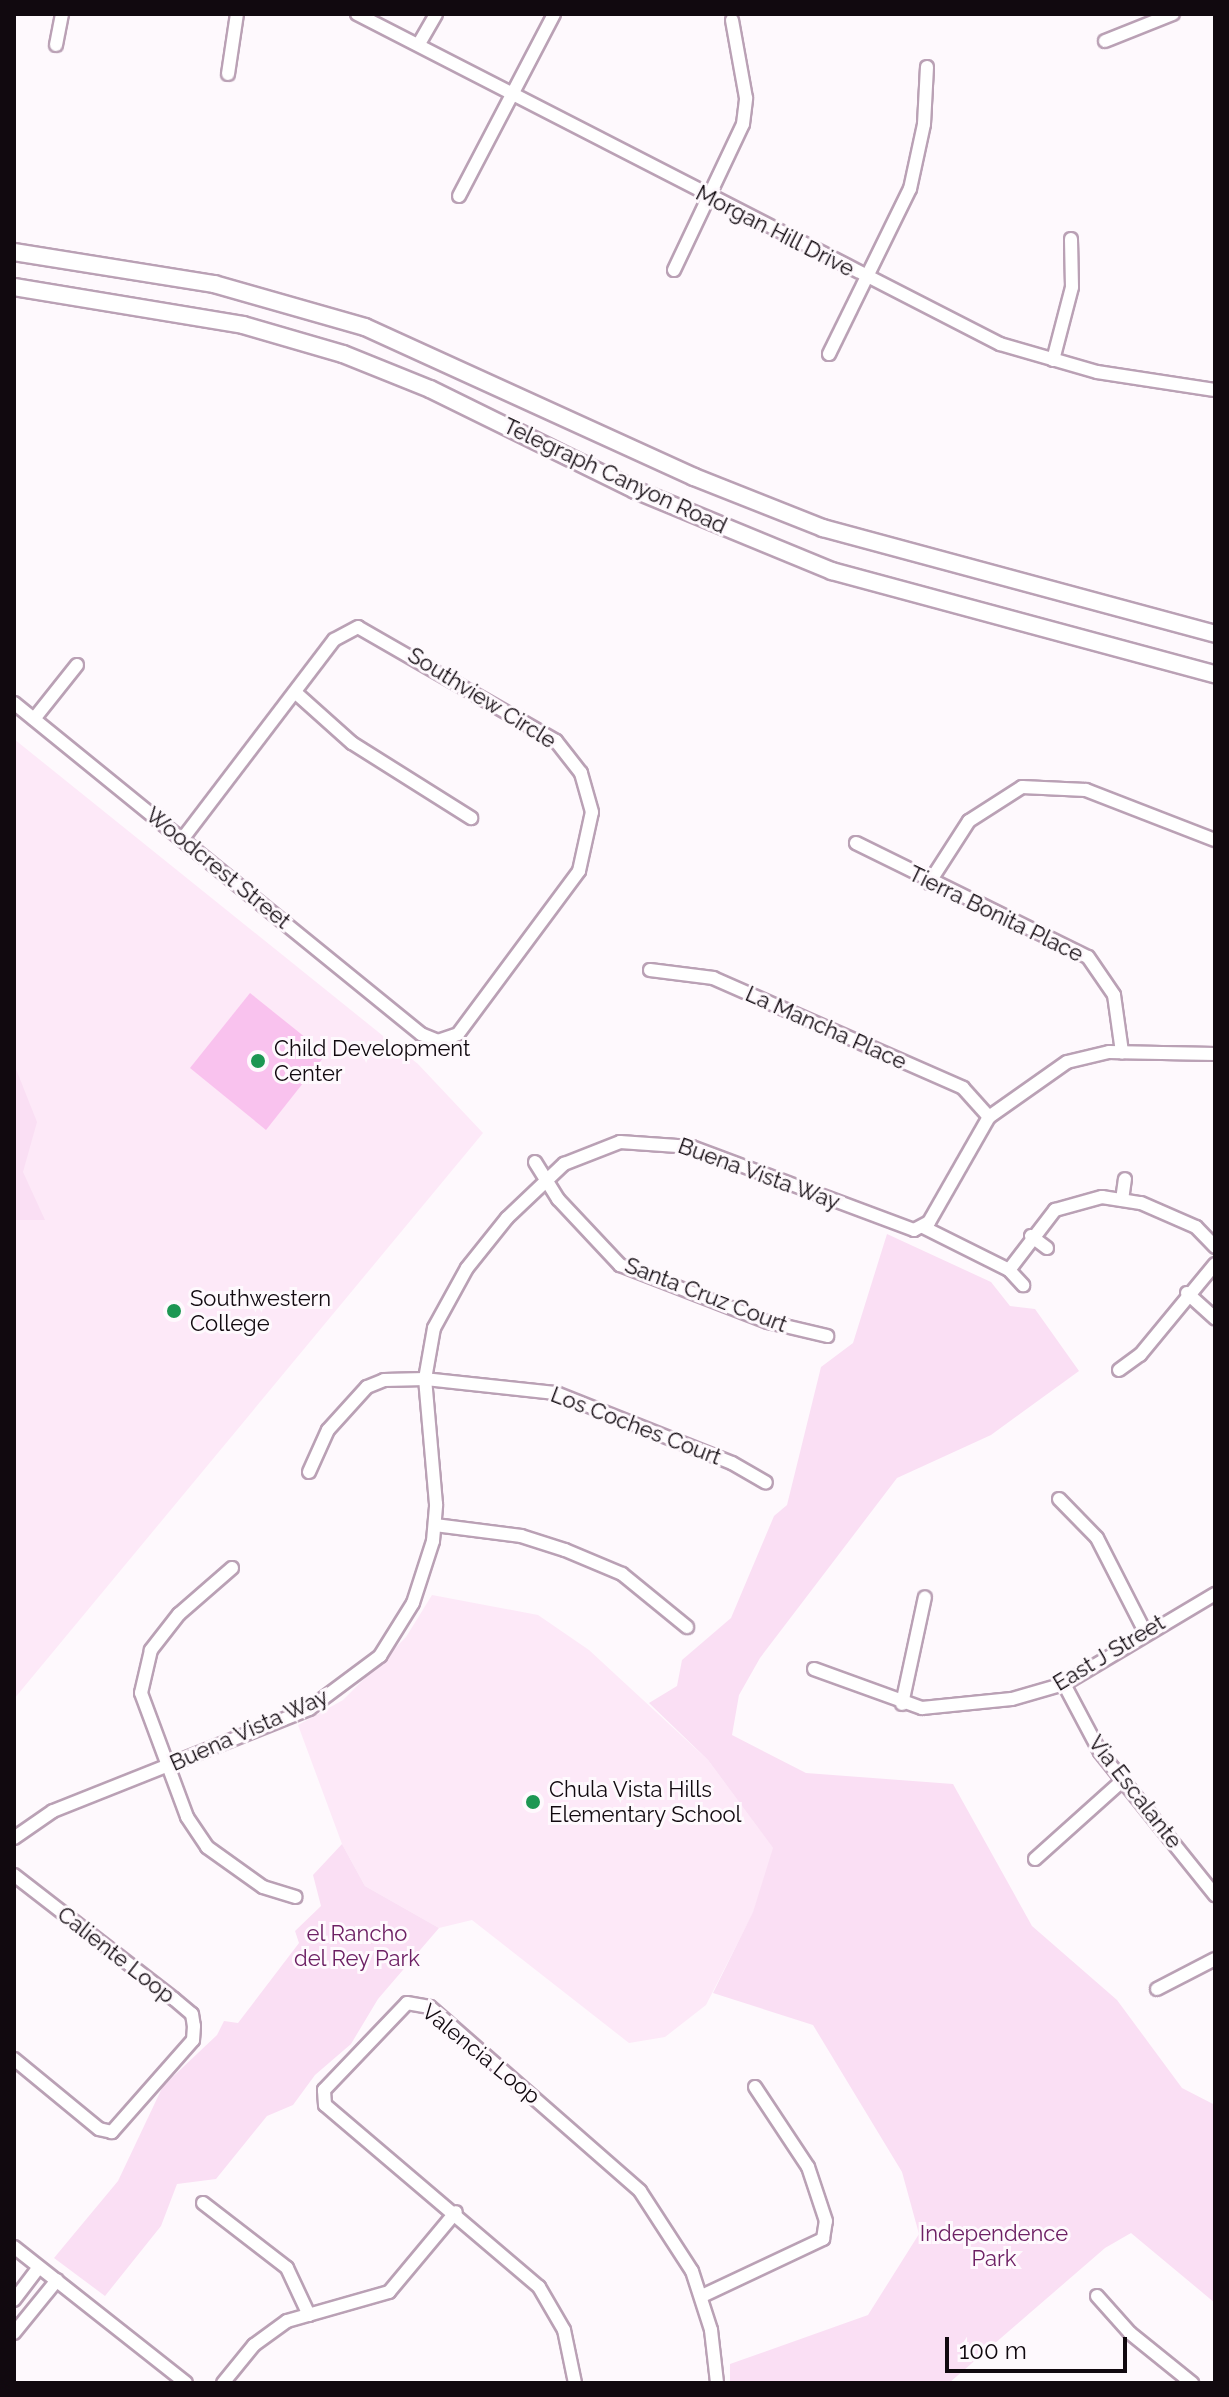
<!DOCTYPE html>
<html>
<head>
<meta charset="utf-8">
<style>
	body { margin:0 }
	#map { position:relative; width:1229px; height:2397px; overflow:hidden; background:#fef9fd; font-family:Raleway,sans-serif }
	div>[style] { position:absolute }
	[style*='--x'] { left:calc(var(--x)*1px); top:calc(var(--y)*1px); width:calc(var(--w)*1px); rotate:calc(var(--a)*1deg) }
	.built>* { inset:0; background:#fde9f8 }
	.green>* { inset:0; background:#fadff4 }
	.building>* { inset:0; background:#f9c2ee }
	.roads { filter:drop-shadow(2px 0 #baa1b5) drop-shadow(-2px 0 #baa1b5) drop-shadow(0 2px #baa1b5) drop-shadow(0 -2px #baa1b5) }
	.minor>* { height:12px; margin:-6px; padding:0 6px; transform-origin:6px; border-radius:6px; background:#fff }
	.major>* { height:16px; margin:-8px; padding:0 8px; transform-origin:8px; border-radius:8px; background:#fff }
	.dots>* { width:22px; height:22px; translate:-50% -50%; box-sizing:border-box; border:4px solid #fef9fd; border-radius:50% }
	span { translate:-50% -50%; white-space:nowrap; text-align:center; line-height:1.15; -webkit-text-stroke:6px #fef9fd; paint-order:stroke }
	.street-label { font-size:22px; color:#11090f }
	.poi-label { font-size:22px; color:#11090f }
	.left { translate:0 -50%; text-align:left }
	.park-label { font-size:22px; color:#6d2064 }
	.frame { position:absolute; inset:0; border:16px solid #11090f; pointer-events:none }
	.scale { position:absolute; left:945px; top:2337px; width:182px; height:36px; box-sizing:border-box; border:4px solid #11090f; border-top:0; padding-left:10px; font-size:24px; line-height:28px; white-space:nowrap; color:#11090f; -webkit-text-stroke:6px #fef9fd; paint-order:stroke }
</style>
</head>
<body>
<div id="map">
	<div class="built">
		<i style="clip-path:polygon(14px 739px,418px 1064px,483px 1133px,14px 1699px)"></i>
		<i style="clip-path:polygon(432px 1595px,538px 1615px,589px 1650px,708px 1760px,774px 1849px,753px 1913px,706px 2005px,665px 2037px,629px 2043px,472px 1920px,439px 1928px,365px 1886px,342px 1844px,298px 1725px,343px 1700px,406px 1637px)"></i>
	</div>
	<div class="green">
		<i style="clip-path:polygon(14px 1064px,37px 1122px,23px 1172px,45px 1220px,14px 1220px)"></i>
		<i style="clip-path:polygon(887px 1234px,991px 1282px,1010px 1306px,1035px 1309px,1079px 1371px,991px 1435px,897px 1478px,760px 1658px,739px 1695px,732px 1735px,806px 1773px,953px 1784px,1032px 1926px,1117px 2000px,1182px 2088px,1215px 2105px,1215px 2303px,1131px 2233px,1105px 2248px,949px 2383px,730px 2383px,730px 2364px,868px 2315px,919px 2234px,902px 2172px,813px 2025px,713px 1993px,753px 1912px,773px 1848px,708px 1760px,649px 1703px,677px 1686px,682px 1660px,731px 1618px,774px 1516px,787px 1505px,821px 1367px,853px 1343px)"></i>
		<i style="clip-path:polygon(342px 1844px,365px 1886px,439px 1928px,378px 1999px,351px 2044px,315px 2075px,293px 2105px,267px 2116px,216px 2179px,177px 2184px,161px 2226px,105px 2296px,54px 2258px,118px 2181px,163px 2086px,217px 2035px,224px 2021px,238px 2023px,299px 1943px,295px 1931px,321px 1906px,313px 1875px)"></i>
	</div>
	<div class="building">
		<i style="clip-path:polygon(250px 993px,326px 1054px,266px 1130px,190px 1068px)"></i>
	</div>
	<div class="roads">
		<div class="minor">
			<i style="--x:357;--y:14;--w:723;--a:27.17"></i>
			<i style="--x:1000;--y:344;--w:101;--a:16.1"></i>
			<i style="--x:1097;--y:372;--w:119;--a:8.7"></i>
			<i style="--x:1105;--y:41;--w:73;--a:-21.7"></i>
			<i style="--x:420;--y:42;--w:32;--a:-60"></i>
			<i style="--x:56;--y:45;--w:32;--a:-79"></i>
			<i style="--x:228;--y:74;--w:61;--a:-81.5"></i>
			<i style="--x:459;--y:196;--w:205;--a:-62.4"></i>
			<i style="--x:674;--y:270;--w:161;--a:-64.7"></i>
			<i style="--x:743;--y:124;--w:26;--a:-83"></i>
			<i style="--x:746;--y:98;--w:79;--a:-100.2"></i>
			<i style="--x:829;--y:354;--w:184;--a:-63.9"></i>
			<i style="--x:910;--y:189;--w:66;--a:-77.8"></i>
			<i style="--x:924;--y:124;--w:57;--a:-87"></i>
			<i style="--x:1053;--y:360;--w:75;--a:-75.4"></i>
			<i style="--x:1072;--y:287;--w:48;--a:-91.2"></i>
			<i style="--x:296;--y:693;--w:75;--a:41.8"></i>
			<i style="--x:352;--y:743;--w:141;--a:32.2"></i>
			<i style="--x:14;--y:703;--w:525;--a:39.12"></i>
			<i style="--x:421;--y:1034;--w:18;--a:22"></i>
			<i style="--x:438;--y:1041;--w:21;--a:-19"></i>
			<i style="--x:458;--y:1034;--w:203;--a:-53.4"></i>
			<i style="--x:579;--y:871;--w:60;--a:-77.6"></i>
			<i style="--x:592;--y:812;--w:41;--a:-105.8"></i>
			<i style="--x:581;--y:773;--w:41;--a:-128"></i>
			<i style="--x:556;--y:741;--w:228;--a:-150.1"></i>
			<i style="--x:358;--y:627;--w:27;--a:152"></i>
			<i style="--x:334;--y:640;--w:249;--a:127.3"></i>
			<i style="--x:34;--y:719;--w:69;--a:-51.5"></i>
			<i style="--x:856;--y:843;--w:258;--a:26.2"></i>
			<i style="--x:1088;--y:957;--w:46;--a:55.6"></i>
			<i style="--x:1114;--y:995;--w:58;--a:82"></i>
			<i style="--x:929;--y:883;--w:74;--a:-57.2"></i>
			<i style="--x:969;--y:821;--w:63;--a:-32.7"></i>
			<i style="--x:1022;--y:787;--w:64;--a:2.7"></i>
			<i style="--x:1086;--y:790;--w:138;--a:21.2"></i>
			<i style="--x:650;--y:970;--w:64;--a:7.2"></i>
			<i style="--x:713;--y:978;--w:273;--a:23.7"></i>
			<i style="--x:963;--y:1088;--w:39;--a:48"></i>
			<i style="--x:535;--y:1162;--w:44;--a:58.1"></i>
			<i style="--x:558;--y:1199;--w:91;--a:46.8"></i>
			<i style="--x:620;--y:1265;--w:159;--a:21.1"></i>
			<i style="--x:768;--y:1322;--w:61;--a:13.3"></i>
			<i style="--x:1122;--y:1200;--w:21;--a:-82"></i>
			<i style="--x:923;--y:1227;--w:96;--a:26.6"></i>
			<i style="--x:1009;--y:1270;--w:21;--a:47"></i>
			<i style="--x:1031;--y:1236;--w:20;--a:37"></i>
			<i style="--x:1009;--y:1270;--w:76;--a:-52.5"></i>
			<i style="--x:1055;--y:1210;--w:49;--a:-15.5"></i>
			<i style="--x:1102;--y:1197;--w:39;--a:9"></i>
			<i style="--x:1141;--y:1203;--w:60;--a:23.6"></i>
			<i style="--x:1196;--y:1227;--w:28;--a:46"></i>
			<i style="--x:1187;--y:1293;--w:38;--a:42"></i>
			<i style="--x:1119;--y:1370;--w:26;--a:-36"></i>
			<i style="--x:1140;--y:1355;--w:118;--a:-50.5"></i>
			<i style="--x:309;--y:1472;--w:46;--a:-65.7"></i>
			<i style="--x:328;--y:1430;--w:58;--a:-47.8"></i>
			<i style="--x:367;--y:1387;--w:18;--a:-22"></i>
			<i style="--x:384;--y:1380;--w:41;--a:-1.4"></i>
			<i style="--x:425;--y:1379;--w:132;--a:6.1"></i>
			<i style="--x:556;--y:1393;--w:189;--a:21.7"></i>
			<i style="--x:732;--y:1463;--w:39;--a:30"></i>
			<i style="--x:1059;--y:1499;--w:54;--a:45.7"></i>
			<i style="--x:1097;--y:1538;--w:106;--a:62.9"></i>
			<i style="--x:435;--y:1525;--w:87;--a:7.3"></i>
			<i style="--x:521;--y:1536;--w:46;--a:17.7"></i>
			<i style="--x:565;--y:1550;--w:62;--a:22.8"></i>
			<i style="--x:622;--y:1574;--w:84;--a:39.2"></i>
			<i style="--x:232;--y:1568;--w:70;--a:139"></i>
			<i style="--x:179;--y:1614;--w:46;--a:127.9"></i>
			<i style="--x:151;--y:1650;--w:44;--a:103.1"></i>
			<i style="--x:141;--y:1693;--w:132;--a:69.6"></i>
			<i style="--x:187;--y:1817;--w:36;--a:56"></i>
			<i style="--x:207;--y:1847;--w:69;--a:35.5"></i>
			<i style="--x:263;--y:1887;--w:34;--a:17"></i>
			<i style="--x:814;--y:1669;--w:115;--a:19.9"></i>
			<i style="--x:922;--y:1708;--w:90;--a:-5.7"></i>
			<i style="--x:1012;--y:1699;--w:54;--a:-16.1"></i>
			<i style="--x:1064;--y:1684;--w:176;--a:-30.8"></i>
			<i style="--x:1064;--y:1684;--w:77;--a:62.1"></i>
			<i style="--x:1100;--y:1752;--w:184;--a:51.2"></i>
			<i style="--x:902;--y:1704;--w:109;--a:-77.9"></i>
			<i style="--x:14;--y:1838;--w:47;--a:-34.7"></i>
			<i style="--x:53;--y:1811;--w:276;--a:-21.7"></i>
			<i style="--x:309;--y:1709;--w:89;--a:-36.7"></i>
			<i style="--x:380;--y:1656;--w:62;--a:-58.1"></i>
			<i style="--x:413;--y:1603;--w:65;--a:-72.1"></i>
			<i style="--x:433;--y:1541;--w:37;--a:-85"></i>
			<i style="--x:436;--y:1504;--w:125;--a:-95"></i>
			<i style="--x:425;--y:1379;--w:52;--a:-80"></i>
			<i style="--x:434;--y:1328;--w:68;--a:-61.2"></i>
			<i style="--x:467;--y:1268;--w:64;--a:-51.3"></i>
			<i style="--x:507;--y:1218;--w:79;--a:-43.5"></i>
			<i style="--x:564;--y:1164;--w:60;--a:-21.4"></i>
			<i style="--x:620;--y:1142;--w:72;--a:4"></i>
			<i style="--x:692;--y:1147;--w:237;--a:20.5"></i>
			<i style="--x:914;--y:1230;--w:17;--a:-28"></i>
			<i style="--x:929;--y:1222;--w:121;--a:-60.3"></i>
			<i style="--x:989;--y:1117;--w:95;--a:-35.2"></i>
			<i style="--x:1067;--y:1062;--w:43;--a:-13.4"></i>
			<i style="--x:1109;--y:1052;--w:106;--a:1.1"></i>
			<i style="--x:1035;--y:1859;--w:118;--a:-41.9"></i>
			<i style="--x:14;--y:1875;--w:202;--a:37.8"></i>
			<i style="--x:174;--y:1999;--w:23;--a:40"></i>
			<i style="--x:192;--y:2014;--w:12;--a:81"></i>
			<i style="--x:194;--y:2026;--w:14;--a:94"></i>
			<i style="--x:193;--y:2040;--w:123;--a:131.4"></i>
			<i style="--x:112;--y:2132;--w:13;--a:-167"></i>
			<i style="--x:99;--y:2129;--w:110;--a:-140.5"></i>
			<i style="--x:1157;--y:1989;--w:65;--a:-27.3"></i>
			<i style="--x:203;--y:2203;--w:106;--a:37.7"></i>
			<i style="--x:287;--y:2268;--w:52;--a:64.9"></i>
			<i style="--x:14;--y:2247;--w:219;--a:38.3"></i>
			<i style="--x:702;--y:2296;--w:134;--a:-25.2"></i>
			<i style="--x:823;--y:2239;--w:18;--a:-81"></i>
			<i style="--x:826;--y:2221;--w:57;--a:-108.4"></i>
			<i style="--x:808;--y:2167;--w:96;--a:-123.5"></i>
			<i style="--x:1097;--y:2296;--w:50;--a:48.3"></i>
			<i style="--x:1130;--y:2333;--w:80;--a:38.9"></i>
			<i style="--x:14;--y:2300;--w:41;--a:-52.9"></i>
			<i style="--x:14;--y:2333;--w:68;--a:-50.9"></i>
			<i style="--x:223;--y:2383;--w:49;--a:-50.8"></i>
			<i style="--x:254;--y:2345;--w:41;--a:-36"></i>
			<i style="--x:287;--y:2321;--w:106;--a:-15.9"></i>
			<i style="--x:389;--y:2292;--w:104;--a:-50.1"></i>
			<i style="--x:575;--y:2383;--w:54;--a:-101.7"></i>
			<i style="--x:564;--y:2330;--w:50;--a:-120.2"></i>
			<i style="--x:539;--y:2287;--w:281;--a:-139.6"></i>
			<i style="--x:325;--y:2105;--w:15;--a:-94"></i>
			<i style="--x:324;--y:2090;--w:120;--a:-46.3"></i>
			<i style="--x:407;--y:2003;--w:23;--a:10"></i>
			<i style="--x:430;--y:2007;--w:279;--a:41.2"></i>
			<i style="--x:640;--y:2191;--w:95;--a:57"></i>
			<i style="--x:692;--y:2271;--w:62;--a:72.1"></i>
			<i style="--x:711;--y:2330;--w:53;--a:83.5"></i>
		</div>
		<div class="major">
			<i style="--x:14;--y:252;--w:203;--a:9.1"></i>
			<i style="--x:214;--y:284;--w:157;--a:15.9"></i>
			<i style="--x:365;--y:327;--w:362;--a:24.5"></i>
			<i style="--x:694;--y:477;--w:139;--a:21.6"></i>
			<i style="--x:823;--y:528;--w:406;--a:15.1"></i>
			<i style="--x:14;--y:287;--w:232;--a:9.4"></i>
			<i style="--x:243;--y:325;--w:104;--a:16.2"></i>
			<i style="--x:343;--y:354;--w:94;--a:21.9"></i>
			<i style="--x:430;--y:389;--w:229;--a:26.2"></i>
			<i style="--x:635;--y:490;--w:213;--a:22.4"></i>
			<i style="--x:832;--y:571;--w:397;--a:15.1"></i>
		</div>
	</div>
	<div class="dots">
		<i style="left:258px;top:1061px;background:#1d9753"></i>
		<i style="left:174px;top:1311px;background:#1d9753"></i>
		<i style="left:533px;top:1802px;background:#1d9753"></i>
	</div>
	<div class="street-label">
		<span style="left:775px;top:231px;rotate:27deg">Morgan Hill Drive</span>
		<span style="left:615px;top:476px;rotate:25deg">Telegraph Canyon Road</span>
		<span style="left:482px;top:698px;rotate:32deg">Southview Circle</span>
		<span style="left:218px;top:868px;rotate:39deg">Woodcrest Street</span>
		<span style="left:996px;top:914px;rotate:26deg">Tierra Bonita Place</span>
		<span style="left:826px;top:1028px;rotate:24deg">La Mancha Place</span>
		<span style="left:759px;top:1174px;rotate:20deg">Buena Vista Way</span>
		<span style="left:706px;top:1295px;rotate:21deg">Santa Cruz Court</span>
		<span style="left:636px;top:1426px;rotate:21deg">Los Coches Court</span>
		<span style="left:1109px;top:1653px;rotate:-31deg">East J Street</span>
		<span style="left:249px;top:1730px;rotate:-24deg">Buena Vista Way</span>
		<span style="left:1135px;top:1792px;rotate:52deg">Via Escalante</span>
		<span style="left:116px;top:1955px;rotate:38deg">Caliente Loop</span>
		<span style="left:481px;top:2054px;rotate:39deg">Valencia Loop</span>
	</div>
	<div class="poi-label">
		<span class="left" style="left:274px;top:1061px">Child Development<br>Center</span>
		<span class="left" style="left:190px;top:1311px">Southwestern<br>College</span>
		<span class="left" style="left:549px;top:1802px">Chula Vista Hills<br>Elementary School</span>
	</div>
	<div class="park-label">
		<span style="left:357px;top:1946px">el Rancho<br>del Rey Park</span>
		<span style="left:994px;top:2246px">Independence<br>Park</span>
	</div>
	<div class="frame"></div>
	<div class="scale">100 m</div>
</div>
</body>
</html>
